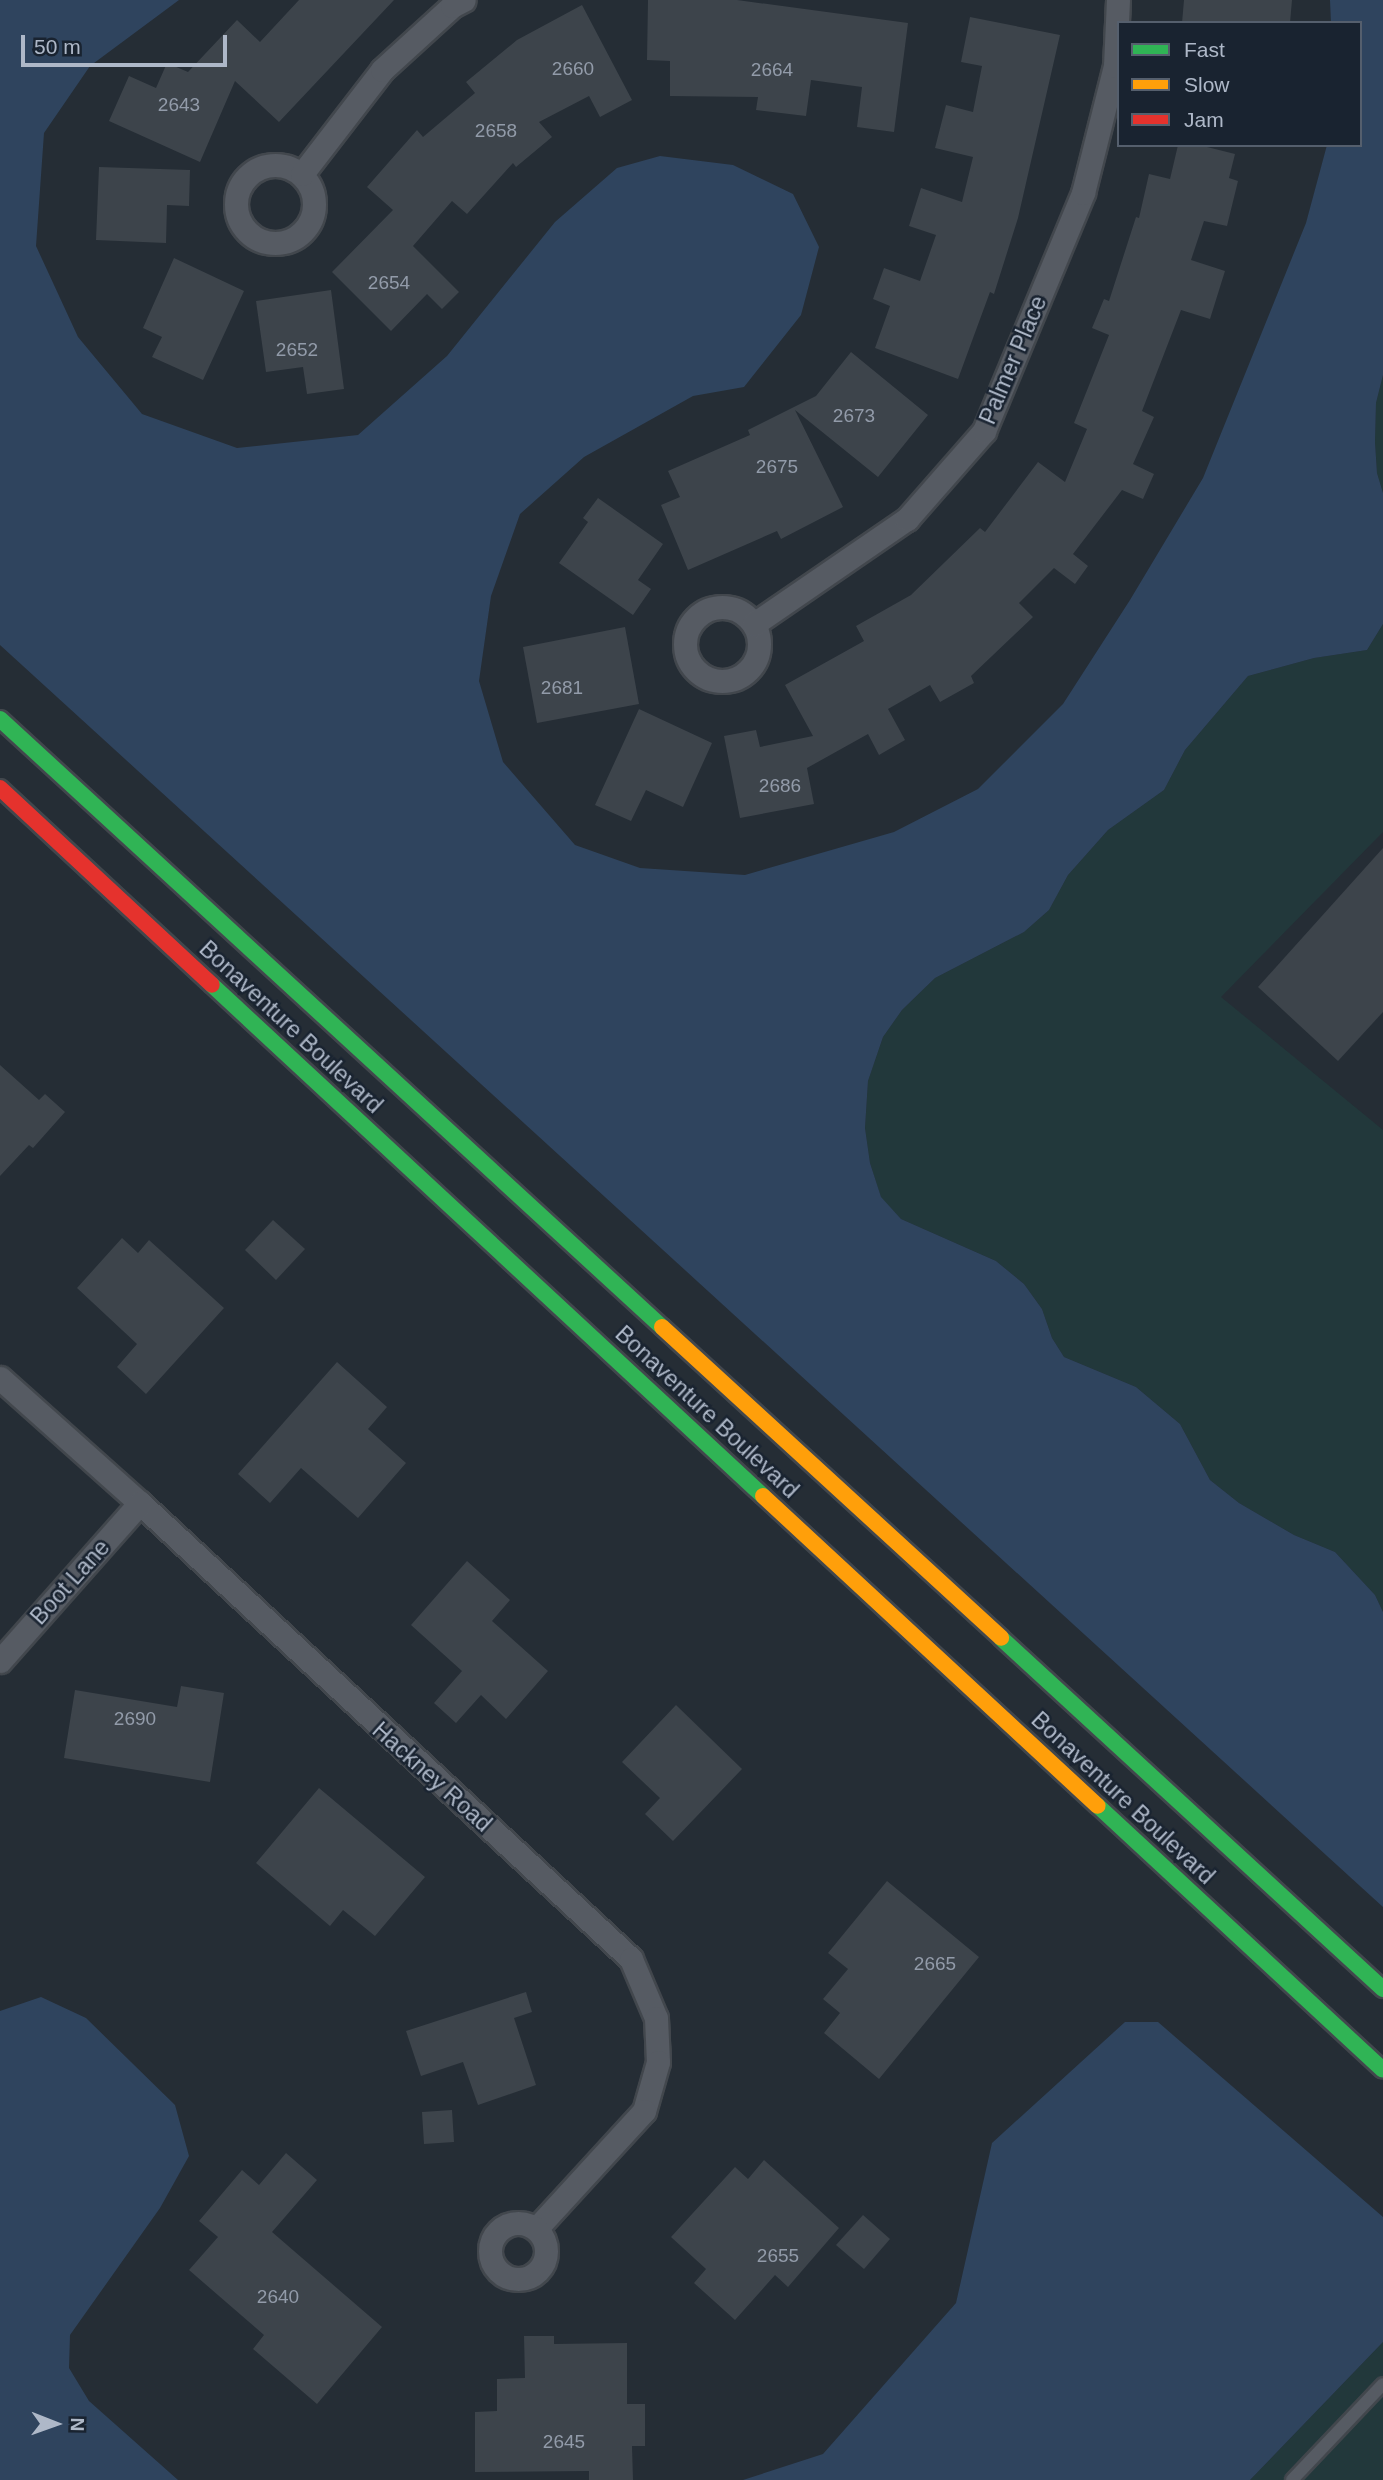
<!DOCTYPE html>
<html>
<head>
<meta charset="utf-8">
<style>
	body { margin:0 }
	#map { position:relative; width:1383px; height:2480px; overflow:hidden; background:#252d35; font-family:Helvetica,sans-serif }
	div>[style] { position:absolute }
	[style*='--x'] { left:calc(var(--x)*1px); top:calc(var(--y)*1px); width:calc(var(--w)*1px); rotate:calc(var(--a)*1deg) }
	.green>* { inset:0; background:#22383b }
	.water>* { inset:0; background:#2f445e }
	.building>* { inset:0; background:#3d444b }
	.roads { filter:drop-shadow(2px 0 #42474d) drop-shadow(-2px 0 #42474d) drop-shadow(0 2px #42474d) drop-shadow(0 -2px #42474d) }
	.lane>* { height:12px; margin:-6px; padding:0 6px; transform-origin:6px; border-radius:6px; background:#565b63 }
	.street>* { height:23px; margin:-11.5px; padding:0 11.5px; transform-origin:11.5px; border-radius:11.5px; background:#565b63 }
	.street>.ring { margin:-11.5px; padding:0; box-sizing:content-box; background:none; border:23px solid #565b63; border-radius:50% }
	.fast>* { height:16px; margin:-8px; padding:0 8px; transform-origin:8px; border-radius:8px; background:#30b455 }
	.slow>* { height:16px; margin:-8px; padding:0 8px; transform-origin:8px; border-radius:8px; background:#ff9f0a }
	.jam>* { height:16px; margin:-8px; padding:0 8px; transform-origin:8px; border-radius:8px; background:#e5322d }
	span { translate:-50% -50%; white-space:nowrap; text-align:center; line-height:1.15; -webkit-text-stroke:5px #192330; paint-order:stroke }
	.number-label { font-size:19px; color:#929ba9 }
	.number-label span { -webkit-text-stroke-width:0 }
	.street-label { font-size:23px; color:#aeb8c8 }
	.legend { position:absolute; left:1117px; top:21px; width:245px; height:126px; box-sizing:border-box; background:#192330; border:2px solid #555f6d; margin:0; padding:9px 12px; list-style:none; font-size:21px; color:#aeb8c8 }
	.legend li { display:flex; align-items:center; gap:14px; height:35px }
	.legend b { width:35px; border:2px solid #555f6d }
	.north { position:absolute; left:21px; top:2389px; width:70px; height:70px; -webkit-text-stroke:5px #192330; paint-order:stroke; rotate:91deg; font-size:19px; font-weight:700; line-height:28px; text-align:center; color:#aeb8c8 }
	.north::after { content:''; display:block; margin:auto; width:24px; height:32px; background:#aeb8c8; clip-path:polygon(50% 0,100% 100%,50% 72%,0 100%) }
	.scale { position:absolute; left:21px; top:35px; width:206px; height:32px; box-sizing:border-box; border:4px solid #aeb8c8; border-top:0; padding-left:9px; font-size:21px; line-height:24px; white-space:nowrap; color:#aeb8c8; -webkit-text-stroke:5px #192330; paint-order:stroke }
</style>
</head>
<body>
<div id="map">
	<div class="green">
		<i style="clip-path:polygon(1383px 375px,1383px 493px,1377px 473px,1375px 442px,1376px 403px)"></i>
		<i style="clip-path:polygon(1383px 624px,1383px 832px,1221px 997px,1383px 1130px,1383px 1612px,1375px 1595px,1335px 1552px,1294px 1535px,1239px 1503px,1210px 1480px,1180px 1424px,1136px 1387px,1064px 1357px,1052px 1338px,1042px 1309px,1024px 1284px,996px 1261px,901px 1219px,881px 1198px,870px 1163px,865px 1128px,868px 1081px,883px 1037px,902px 1010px,935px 978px,1024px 932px,1049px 910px,1068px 875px,1108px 830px,1164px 790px,1185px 750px,1248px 676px,1314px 658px,1367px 650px)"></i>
		<i style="clip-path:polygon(1383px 2342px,1383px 2480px,1250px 2480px)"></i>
	</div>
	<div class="water">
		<i style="clip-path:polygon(0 0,179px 0,90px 66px,44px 133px,36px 246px,78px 337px,142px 414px,237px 448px,358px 435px,447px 356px,555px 222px,617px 168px,660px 156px,733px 165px,793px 194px,819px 247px,801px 315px,744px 387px,693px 396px,584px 457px,520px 514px,491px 596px,479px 681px,503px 762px,575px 845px,640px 868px,745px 875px,894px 832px,978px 789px,1063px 704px,1130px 600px,1203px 478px,1306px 223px,1327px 145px,1360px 145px,1360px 23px,1331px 23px,1330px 0,1383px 0,1383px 375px,1376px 403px,1375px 442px,1377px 473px,1383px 493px,1383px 624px,1367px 650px,1314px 658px,1248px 676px,1185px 750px,1164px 790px,1108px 830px,1068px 875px,1049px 910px,1024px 932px,935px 978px,902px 1010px,883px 1037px,868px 1081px,865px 1128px,870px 1163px,881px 1197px,901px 1219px,996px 1261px,1024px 1284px,1042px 1309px,1052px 1338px,1064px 1357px,1136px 1387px,1180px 1424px,1210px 1480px,1239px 1503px,1294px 1535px,1335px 1552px,1375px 1595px,1383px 1612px,1383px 1907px,0 645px)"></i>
		<i style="clip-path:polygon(41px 1997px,86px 2018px,175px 2105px,189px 2156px,160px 2208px,70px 2335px,69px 2368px,89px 2401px,178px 2480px,0 2480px,0 2011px)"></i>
		<i style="clip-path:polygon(1125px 2022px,1158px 2022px,1383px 2217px,1383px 2342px,1250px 2480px,743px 2480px,823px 2454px,956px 2303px,992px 2143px)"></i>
	</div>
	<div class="building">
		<i style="clip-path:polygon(299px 0,394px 0,279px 122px,235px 81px,200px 162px,109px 121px,129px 76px,156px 88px,167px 63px,188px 72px,237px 20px,260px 42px)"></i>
		<i style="clip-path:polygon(648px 0,737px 0,908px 23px,894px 132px,857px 127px,862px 87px,811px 80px,806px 116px,756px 110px,758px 97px,670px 96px,670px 61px,647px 60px)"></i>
		<i style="clip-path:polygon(1184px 0,1292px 0,1290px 23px,1182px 23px)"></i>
		<i style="clip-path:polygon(582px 5px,632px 100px,600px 117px,589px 96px,539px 122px,552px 137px,516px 167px,513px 163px,467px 214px,452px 201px,413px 246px,459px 292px,442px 309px,427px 294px,391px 331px,332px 272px,393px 210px,367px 187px,417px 130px,423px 137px,475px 93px,466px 82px,517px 40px)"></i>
		<i style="clip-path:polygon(970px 17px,1060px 35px,1018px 218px,994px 294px,990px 292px,958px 379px,875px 348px,890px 306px,873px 299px,884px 268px,920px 281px,936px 235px,909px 226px,921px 188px,962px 202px,973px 157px,935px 148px,946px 105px,973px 112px,982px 66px,961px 62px)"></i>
		<i style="clip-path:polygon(1178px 145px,1199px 145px,1235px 154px,1229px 178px,1238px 181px,1227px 226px,1204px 221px,1191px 260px,1225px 271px,1210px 319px,1181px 310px,1142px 411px,1154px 417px,1133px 464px,1154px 474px,1143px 499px,1122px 490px,1073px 554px,1088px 566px,1075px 584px,1054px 568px,1019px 603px,1033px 617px,971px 676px,974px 683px,940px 702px,930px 685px,888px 709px,905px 740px,879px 755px,868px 734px,807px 768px,814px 804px,740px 818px,724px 736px,756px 730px,760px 747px,813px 736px,785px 685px,864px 641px,856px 626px,911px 595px,980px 528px,985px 532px,1038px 462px,1065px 482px,1087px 429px,1074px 423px,1109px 335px,1092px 328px,1104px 299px,1109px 301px,1136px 217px,1139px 218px,1149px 174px,1170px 179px)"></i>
		<i style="clip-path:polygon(99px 167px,190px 170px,189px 206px,167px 205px,166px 243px,96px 240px)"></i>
		<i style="clip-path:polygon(174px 258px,244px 291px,203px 380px,152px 357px,162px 337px,143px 328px)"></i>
		<i style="clip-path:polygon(331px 290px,344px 389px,307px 394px,303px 367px,266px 372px,256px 301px)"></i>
		<i style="clip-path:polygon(851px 352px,928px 415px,878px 477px,795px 410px,843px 507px,781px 539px,777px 531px,688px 570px,661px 505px,680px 497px,668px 471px,750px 435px,748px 430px,816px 396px)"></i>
		<i style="clip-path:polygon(598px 498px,663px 544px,638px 580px,651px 589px,633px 615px,559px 563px,588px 522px,583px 518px)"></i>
		<i style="clip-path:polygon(625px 627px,639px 704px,537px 723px,523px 647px)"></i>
		<i style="clip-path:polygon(639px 709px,712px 743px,683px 807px,646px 790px,631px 821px,595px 805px)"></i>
		<i style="clip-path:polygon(1383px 848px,1383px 1012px,1338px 1061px,1258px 987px)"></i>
		<i style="clip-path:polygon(0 1065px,39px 1100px,45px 1094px,65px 1112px,33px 1148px,29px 1145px,0 1176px)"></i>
		<i style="clip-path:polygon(273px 1220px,305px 1249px,276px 1280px,245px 1250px)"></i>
		<i style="clip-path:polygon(122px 1238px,138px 1253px,149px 1240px,224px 1308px,146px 1394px,117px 1367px,137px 1344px,77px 1288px)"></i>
		<i style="clip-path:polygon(337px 1362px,387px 1407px,368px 1429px,406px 1463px,358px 1518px,301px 1468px,270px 1503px,238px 1474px)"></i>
		<i style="clip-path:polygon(467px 1561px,510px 1600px,492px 1621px,548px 1671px,506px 1719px,481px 1695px,456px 1723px,434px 1703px,462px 1671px,411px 1625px)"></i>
		<i style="clip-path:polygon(181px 1686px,224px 1693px,210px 1782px,64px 1758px,75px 1690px,177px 1707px)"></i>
		<i style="clip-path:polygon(676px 1705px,742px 1769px,673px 1841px,645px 1814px,660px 1798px,622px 1762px)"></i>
		<i style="clip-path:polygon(319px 1788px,425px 1877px,375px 1936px,343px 1910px,330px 1926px,256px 1863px)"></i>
		<i style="clip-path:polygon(887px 1881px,979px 1957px,879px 2079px,824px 2033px,840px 2013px,823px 1999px,848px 1969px,828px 1953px)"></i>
		<i style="clip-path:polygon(526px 1992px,532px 2012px,514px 2018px,536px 2085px,478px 2105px,463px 2062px,421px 2076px,406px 2031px)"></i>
		<i style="clip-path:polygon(452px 2110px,454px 2142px,424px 2144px,422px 2112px)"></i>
		<i style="clip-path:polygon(286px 2153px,317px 2180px,272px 2232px,382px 2327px,317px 2404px,253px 2349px,264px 2335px,189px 2270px,218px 2237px,199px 2221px,242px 2170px,259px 2185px)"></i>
		<i style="clip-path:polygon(764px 2160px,839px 2228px,788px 2287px,775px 2275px,735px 2320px,694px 2283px,706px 2269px,671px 2237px,735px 2167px,748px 2179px)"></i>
		<i style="clip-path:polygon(863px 2215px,890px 2239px,864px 2269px,836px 2245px)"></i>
		<i style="clip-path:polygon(524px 2336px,554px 2336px,554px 2344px,627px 2343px,627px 2404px,645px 2404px,645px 2446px,632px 2446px,633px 2480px,589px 2480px,589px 2471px,475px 2472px,475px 2412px,497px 2411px,497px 2379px,525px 2378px)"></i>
	</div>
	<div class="roads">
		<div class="lane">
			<i style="--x:1292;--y:2480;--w:132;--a:-46.5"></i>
		</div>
		<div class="street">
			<i class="ring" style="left:236px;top:165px;width:55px;height:55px"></i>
			<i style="--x:302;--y:174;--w:131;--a:-52.4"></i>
			<i style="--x:382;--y:70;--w:95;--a:-42.4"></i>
			<i style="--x:452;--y:6;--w:13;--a:-27"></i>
			<i class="ring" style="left:685px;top:607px;width:51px;height:51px"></i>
			<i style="--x:754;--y:624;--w:186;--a:-34.5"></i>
			<i style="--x:907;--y:519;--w:117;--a:-48.8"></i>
			<i style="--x:984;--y:431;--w:258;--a:-67.4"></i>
			<i style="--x:1083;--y:193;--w:131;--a:-75.9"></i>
			<i style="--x:1115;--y:66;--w:66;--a:-87.4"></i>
			<i style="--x:0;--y:1378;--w:188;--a:41.8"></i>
			<i style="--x:140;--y:1503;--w:670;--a:42.88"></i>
			<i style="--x:631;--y:1959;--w:64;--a:67"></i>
			<i style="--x:656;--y:2018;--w:44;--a:87.4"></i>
			<i style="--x:658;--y:2062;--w:51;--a:105.9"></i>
			<i style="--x:644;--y:2111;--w:160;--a:132.5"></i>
			<i style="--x:0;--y:1661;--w:211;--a:-48.5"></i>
			<i class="ring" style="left:490px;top:2223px;width:33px;height:33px"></i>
		</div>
		<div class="fast">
			<i style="--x:0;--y:719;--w:899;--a:42.57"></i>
			<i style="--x:212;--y:985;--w:751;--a:42.84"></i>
			<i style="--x:1001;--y:1638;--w:519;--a:42.58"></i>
			<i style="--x:1098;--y:1806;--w:388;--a:42.8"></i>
		</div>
		<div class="slow">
			<i style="--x:662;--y:1327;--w:460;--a:42.5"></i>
			<i style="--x:763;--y:1496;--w:456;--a:42.8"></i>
		</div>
		<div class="jam">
			<i style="--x:0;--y:788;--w:289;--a:42.9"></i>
		</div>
	</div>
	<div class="number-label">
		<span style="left:573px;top:69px">2660</span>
		<span style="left:772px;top:70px">2664</span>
		<span style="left:179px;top:105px">2643</span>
		<span style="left:496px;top:131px">2658</span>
		<span style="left:389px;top:283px">2654</span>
		<span style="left:297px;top:350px">2652</span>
		<span style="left:854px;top:416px">2673</span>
		<span style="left:777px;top:467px">2675</span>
		<span style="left:562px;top:688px">2681</span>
		<span style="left:780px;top:786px">2686</span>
		<span style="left:135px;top:1719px">2690</span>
		<span style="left:935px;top:1964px">2665</span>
		<span style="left:778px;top:2256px">2655</span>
		<span style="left:278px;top:2297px">2640</span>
		<span style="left:564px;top:2442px">2645</span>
	</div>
	<div class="street-label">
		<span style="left:1013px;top:360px;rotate:-67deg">Palmer Place</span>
		<span style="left:291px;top:1027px;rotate:43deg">Bonaventure Boulevard</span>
		<span style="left:707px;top:1412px;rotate:43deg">Bonaventure Boulevard</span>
		<span style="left:70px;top:1582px;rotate:-48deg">Boot Lane</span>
		<span style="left:432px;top:1777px;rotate:42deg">Hackney Road</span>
		<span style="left:1123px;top:1798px;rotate:43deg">Bonaventure Boulevard</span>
	</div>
	<ul class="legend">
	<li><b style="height:9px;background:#30b455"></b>Fast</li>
	<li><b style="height:9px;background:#ff9f0a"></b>Slow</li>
	<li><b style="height:9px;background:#e5322d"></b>Jam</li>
	</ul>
	<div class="north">N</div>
	<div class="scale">50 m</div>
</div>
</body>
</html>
